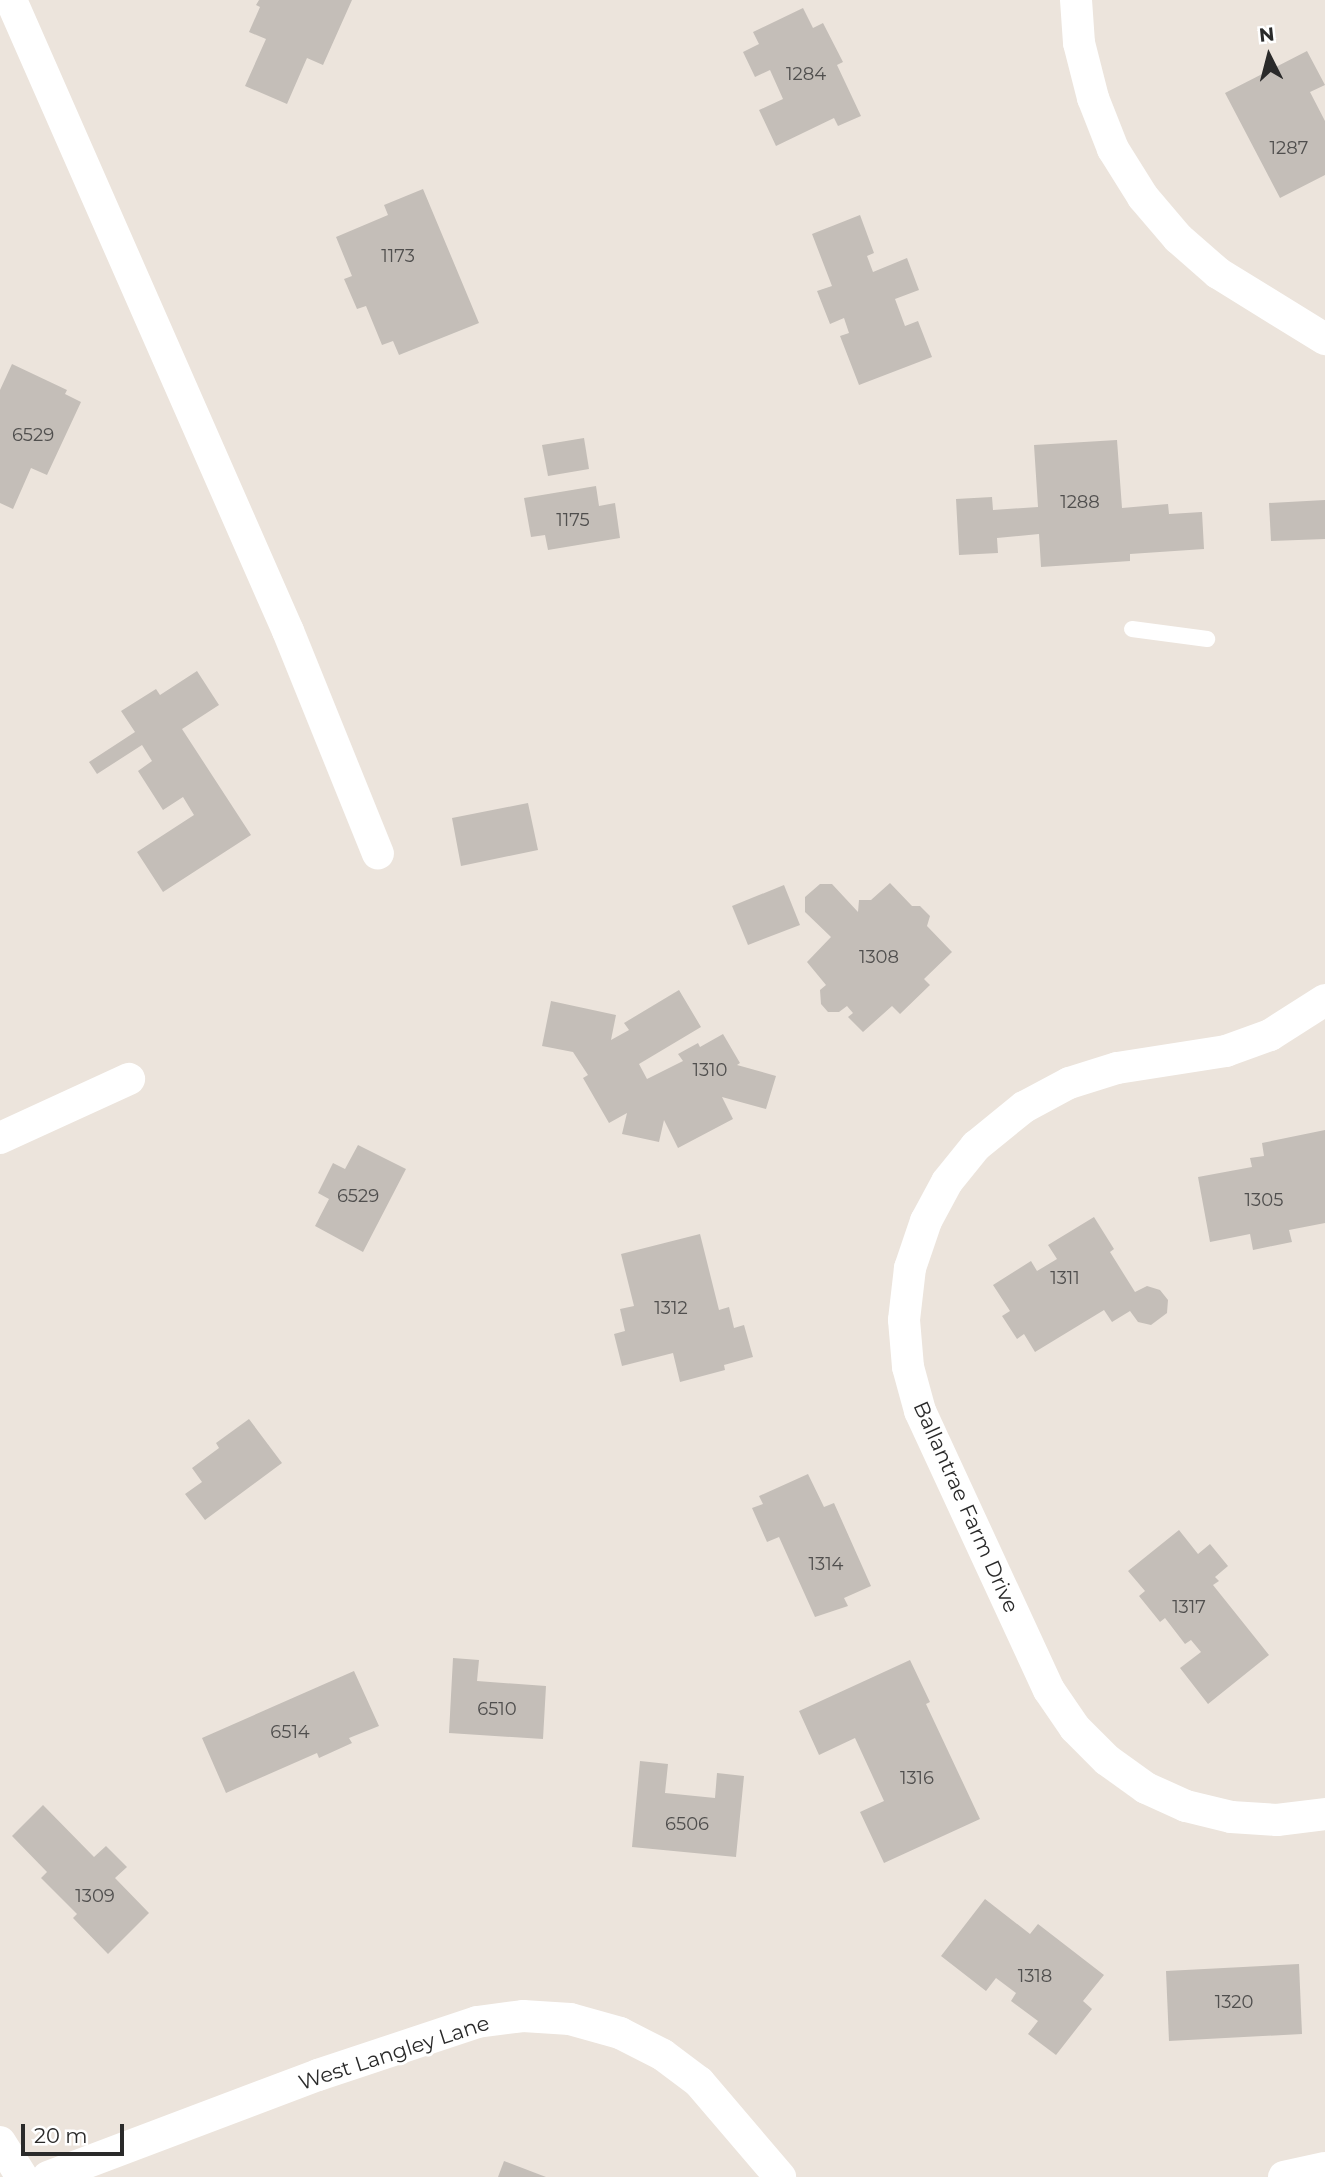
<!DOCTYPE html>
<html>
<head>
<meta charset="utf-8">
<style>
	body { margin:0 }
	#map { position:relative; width:1325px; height:2177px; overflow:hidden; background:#ece4dc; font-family:Montserrat,sans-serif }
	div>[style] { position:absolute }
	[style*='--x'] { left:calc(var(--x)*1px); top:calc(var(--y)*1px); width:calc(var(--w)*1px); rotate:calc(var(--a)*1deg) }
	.building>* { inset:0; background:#c4beb8 }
	.lane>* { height:16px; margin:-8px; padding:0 8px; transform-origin:8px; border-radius:8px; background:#fff }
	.street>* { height:32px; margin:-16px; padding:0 16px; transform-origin:16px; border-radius:16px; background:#fff }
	span { translate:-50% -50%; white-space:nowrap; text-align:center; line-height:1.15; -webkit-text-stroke:6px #fff; paint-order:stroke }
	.number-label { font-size:18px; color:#504f4e }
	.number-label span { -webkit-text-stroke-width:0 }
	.street-label { font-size:21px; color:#2a2a2a }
	.north { position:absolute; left:1234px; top:21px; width:70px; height:70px; -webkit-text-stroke:5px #fff; paint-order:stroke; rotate:354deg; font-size:19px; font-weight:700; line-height:28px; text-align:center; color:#2a2a2a }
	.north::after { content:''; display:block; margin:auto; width:24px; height:32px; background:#2a2a2a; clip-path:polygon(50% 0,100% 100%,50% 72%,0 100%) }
	.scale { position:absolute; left:21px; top:2124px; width:103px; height:32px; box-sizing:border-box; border:4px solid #2a2a2a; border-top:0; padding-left:9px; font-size:21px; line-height:24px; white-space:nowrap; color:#2a2a2a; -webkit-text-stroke:5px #fff; paint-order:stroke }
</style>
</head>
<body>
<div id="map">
	<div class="building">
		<i style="clip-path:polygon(259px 0,352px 0,323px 65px,307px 58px,287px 104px,245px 86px,266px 39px,249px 32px,260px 7px,256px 5px)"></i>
		<i style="clip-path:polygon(803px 8px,813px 28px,823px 23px,843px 62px,837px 65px,861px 116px,838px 126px,834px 118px,776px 146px,759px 110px,783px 99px,770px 70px,755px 77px,743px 52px,759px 44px,753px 32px)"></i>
		<i style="clip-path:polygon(1307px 51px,1325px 85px,1310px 92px,1325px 121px,1325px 175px,1280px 198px,1225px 93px)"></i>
		<i style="clip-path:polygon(423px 189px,479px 323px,399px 355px,393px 341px,382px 345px,366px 306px,357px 309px,344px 279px,352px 276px,336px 237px,388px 215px,384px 205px)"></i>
		<i style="clip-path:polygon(860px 215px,874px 253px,867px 256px,873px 272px,907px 258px,919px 290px,895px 299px,905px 326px,918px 321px,932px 357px,859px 385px,840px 336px,849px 333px,844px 318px,830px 324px,817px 291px,832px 286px,812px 234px)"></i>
		<i style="clip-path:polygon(12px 364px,67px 390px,65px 394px,81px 402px,47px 475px,31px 468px,13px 509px,0 503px,0 390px)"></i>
		<i style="clip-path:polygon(584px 438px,589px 469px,548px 476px,542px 445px)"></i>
		<i style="clip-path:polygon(1117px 440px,1122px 508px,1168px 504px,1169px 514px,1202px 512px,1204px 549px,1130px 554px,1130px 561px,1041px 567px,1039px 534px,997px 538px,998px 553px,959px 555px,956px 499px,992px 497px,993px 510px,1038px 507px,1034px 445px)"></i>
		<i style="clip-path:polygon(596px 486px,599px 506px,615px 503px,620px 538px,548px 550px,545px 535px,531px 537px,524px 498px)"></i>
		<i style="clip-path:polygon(1325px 500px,1325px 539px,1271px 541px,1269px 503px)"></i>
		<i style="clip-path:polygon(197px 671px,219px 705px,182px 729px,251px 835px,163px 892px,137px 852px,194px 815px,183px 797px,163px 810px,138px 771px,152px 761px,142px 745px,97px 774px,89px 762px,135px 732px,121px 711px,156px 689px,160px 695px)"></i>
		<i style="clip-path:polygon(528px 803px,538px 850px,461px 866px,452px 818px)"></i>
		<i style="clip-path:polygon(890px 883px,912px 906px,920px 906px,930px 916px,927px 926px,952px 952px,924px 979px,930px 985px,900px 1014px,892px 1006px,863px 1032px,848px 1017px,853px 1013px,847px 1006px,839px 1012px,828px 1012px,821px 1004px,820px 990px,826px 985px,807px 962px,831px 937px,805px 912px,805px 897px,820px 884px,832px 884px,858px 912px,859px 900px,871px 900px)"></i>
		<i style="clip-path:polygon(784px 885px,800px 925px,748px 945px,732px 906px)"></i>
		<i style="clip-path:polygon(679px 990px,701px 1027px,639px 1064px,647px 1079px,683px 1061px,678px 1054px,698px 1043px,700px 1047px,723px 1034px,740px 1063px,737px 1065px,776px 1076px,766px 1109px,722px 1097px,733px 1119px,678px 1148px,664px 1120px,659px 1142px,622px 1134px,627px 1113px,609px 1123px,583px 1078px,588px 1075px,573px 1052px,542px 1046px,551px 1001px,616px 1015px,611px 1040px,629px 1030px,624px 1023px)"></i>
		<i style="clip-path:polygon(1325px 1130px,1325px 1223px,1289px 1230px,1292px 1242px,1253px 1250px,1250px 1234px,1210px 1242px,1198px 1177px,1252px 1167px,1250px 1158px,1264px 1156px,1262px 1143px)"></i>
		<i style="clip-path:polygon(358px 1145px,406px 1169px,363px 1252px,315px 1226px,329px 1199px,318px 1193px,333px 1163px,345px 1169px)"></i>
		<i style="clip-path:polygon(1094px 1217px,1114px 1249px,1110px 1252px,1135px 1292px,1147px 1286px,1160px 1290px,1168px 1300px,1167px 1313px,1151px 1325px,1138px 1322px,1130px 1311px,1112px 1322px,1104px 1310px,1035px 1352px,1024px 1334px,1017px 1339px,1002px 1316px,1010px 1311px,993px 1285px,1031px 1261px,1037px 1271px,1057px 1259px,1048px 1245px)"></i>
		<i style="clip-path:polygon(700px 1234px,719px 1310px,729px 1307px,734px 1328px,744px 1325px,753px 1357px,724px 1365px,725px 1370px,680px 1382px,673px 1353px,622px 1366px,614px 1334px,625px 1331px,620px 1309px,634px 1306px,621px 1254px)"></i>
		<i style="clip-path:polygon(249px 1419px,282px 1463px,205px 1520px,185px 1494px,202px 1482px,192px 1468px,219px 1448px,216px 1443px)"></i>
		<i style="clip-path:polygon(808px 1474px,824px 1507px,834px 1503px,871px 1586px,844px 1598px,848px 1606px,815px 1617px,779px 1537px,767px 1542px,752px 1508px,763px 1504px,759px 1496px)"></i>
		<i style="clip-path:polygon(1179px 1530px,1198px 1554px,1210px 1544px,1228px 1566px,1215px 1577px,1219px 1581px,1213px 1585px,1269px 1655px,1208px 1704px,1180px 1668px,1201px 1652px,1191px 1640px,1185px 1644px,1165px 1618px,1160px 1622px,1139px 1596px,1145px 1591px,1128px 1571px)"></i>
		<i style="clip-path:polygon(453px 1658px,479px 1660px,477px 1681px,546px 1686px,543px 1739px,449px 1733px)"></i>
		<i style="clip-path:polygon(910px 1660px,930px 1702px,926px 1704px,980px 1819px,884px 1863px,860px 1812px,884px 1801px,855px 1738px,819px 1755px,799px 1711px)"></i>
		<i style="clip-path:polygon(354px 1671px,379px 1726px,349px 1738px,352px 1743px,319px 1758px,317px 1753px,226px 1793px,202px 1738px)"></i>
		<i style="clip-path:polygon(640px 1761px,668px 1764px,665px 1793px,715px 1798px,717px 1773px,744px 1776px,736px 1857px,632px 1847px)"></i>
		<i style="clip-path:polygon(43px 1805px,94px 1857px,106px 1846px,127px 1867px,115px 1878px,149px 1913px,108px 1954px,73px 1918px,77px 1914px,41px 1878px,47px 1872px,12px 1836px)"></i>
		<i style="clip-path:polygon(985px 1899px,1030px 1934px,1038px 1924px,1104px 1975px,1083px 2001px,1092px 2009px,1056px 2055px,1028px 2034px,1038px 2021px,1011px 2001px,1016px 1993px,996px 1978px,986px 1991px,941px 1956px)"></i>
		<i style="clip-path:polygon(1299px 1964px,1302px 2034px,1169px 2041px,1166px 1971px)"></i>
		<i style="clip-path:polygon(504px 2161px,546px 2177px,498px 2177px)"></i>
	</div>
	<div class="lane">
		<i style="--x:1132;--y:629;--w:76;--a:7.6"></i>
	</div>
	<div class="street">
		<i style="--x:11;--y:0;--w:689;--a:66.3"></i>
		<i style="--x:288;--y:631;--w:240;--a:68"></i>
		<i style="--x:1076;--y:0;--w:43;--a:86"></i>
		<i style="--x:1079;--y:43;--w:57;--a:75.7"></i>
		<i style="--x:1093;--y:98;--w:55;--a:68.6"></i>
		<i style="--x:1113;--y:149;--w:57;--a:58"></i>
		<i style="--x:1143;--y:197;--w:54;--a:49.5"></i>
		<i style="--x:1178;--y:238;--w:53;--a:41.2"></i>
		<i style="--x:1218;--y:273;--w:126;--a:31.7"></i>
		<i style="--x:1325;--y:1000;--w:65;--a:147.5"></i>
		<i style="--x:1270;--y:1035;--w:47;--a:160"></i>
		<i style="--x:1226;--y:1051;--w:110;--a:171.1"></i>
		<i style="--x:1117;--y:1068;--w:50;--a:162.6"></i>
		<i style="--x:1069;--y:1083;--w:51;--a:151.9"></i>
		<i style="--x:1024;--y:1107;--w:62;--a:140.9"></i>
		<i style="--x:976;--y:1146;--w:46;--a:128.9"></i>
		<i style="--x:947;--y:1182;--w:44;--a:118.3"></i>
		<i style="--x:926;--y:1221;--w:50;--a:108.8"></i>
		<i style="--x:910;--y:1268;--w:52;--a:96.6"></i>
		<i style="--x:904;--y:1320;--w:47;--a:85.1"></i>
		<i style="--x:908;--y:1367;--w:46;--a:74.7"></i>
		<i style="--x:920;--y:1411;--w:307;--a:65.2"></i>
		<i style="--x:1049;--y:1690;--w:46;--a:55.6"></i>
		<i style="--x:1075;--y:1728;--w:45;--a:45"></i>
		<i style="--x:1107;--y:1760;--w:48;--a:35.7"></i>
		<i style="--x:1146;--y:1788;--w:44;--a:24.2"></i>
		<i style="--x:1186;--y:1806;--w:46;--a:13.7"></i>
		<i style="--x:1231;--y:1817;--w:46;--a:3.7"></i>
		<i style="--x:1277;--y:1820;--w:48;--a:-7.1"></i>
		<i style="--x:0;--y:1138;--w:142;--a:-24.6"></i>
		<i style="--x:0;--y:2142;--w:41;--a:57.8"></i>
		<i style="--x:48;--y:2177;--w:289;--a:-20.7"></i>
		<i style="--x:318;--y:2075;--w:168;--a:-18.4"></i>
		<i style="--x:477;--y:2022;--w:46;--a:-7.4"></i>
		<i style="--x:523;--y:2016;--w:47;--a:3.7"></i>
		<i style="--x:570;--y:2019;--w:52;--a:15.6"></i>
		<i style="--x:620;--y:2033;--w:48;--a:27.1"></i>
		<i style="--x:663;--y:2055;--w:45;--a:36.9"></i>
		<i style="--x:699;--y:2082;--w:125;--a:49.5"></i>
		<i style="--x:1284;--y:2177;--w:42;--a:-12.4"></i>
	</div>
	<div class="number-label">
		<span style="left:806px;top:74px">1284</span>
		<span style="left:1289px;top:148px">1287</span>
		<span style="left:398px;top:256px">1173</span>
		<span style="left:33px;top:435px">6529</span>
		<span style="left:1080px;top:502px">1288</span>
		<span style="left:573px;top:520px">1175</span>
		<span style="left:879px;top:957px">1308</span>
		<span style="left:710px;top:1070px">1310</span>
		<span style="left:358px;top:1196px">6529</span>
		<span style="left:1264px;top:1200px">1305</span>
		<span style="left:1065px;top:1278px">1311</span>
		<span style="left:671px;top:1308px">1312</span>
		<span style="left:826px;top:1564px">1314</span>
		<span style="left:1189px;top:1607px">1317</span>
		<span style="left:497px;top:1709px">6510</span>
		<span style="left:290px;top:1732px">6514</span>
		<span style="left:917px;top:1778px">1316</span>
		<span style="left:687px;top:1824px">6506</span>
		<span style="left:95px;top:1896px">1309</span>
		<span style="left:1035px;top:1976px">1318</span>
		<span style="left:1234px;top:2002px">1320</span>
	</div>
	<div class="street-label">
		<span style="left:966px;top:1507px;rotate:66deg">Ballantrae Farm Drive</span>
		<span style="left:394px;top:2053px;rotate:-18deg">West Langley Lane</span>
	</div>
	<div class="north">N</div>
	<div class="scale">20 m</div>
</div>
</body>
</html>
